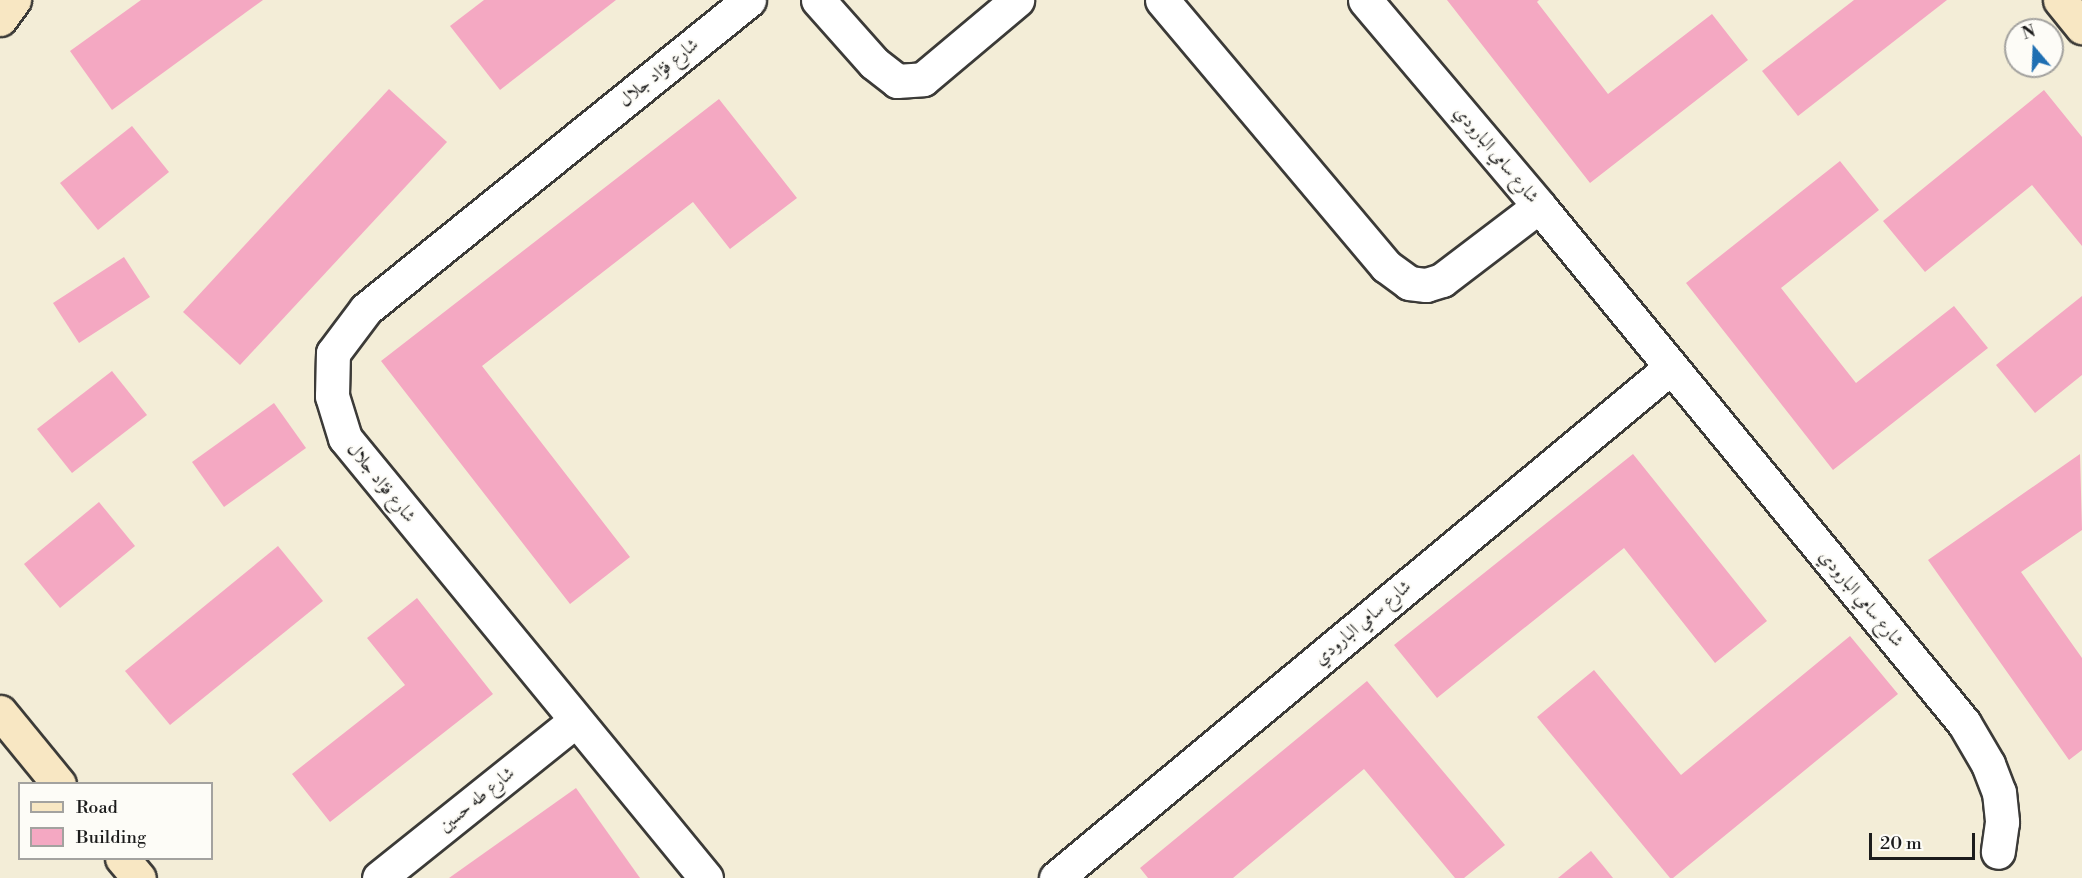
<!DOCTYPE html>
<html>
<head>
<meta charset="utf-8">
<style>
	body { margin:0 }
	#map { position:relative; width:2082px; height:878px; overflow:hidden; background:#f3edd7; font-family:"Libre Bodoni",Amiri,serif }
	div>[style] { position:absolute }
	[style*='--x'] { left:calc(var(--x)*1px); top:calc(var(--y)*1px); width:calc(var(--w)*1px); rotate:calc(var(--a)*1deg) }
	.building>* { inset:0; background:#f4a8c2 }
	.roads { filter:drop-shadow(2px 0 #3c3b38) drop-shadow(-2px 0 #3c3b38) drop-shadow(0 2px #3c3b38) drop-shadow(0 -2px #3c3b38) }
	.street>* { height:33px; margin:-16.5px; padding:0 16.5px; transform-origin:16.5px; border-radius:16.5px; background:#fff }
	.secondary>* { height:33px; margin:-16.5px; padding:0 16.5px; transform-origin:16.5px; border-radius:16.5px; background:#f8e7c3 }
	span { translate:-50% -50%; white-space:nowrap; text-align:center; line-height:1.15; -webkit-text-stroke:4.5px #fdfcf7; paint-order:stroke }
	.street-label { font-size:18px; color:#1c1c1c }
	.legend { position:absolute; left:18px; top:782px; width:195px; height:78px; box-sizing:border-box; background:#fdfcf7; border:2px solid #a3a29f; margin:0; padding:8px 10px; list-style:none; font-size:18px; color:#1c1c1c }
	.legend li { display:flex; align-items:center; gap:12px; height:30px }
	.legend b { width:30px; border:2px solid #a3a29f }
	.north { position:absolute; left:2004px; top:18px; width:60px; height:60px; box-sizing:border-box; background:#fdfcf7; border:2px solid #a3a29f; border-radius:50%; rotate:341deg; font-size:16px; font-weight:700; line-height:24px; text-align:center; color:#1c1c1c }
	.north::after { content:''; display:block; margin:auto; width:21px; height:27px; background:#1f6fb2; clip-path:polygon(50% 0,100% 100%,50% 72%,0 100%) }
	.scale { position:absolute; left:1869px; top:833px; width:106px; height:27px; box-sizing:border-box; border:3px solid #1c1c1c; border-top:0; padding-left:8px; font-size:18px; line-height:21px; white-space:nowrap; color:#1c1c1c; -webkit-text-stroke:4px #fdfcf7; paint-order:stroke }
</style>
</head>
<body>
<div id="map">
	<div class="building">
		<i style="clip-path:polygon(141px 0,263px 0,112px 110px,70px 51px)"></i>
		<i style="clip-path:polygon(484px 0,616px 0,500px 90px,450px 26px)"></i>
		<i style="clip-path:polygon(1447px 0,1539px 0,1537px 2px,1608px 94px,1712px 14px,1748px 60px,1590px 183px)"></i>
		<i style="clip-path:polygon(1854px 0,1947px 0,1798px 116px,1762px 71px)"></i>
		<i style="clip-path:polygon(389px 89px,447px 142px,240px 365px,183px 312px)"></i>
		<i style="clip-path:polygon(2044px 90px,2082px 137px,2082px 246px,2032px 185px,1925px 272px,1883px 221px)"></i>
		<i style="clip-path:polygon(719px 99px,797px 198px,730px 249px,693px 202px,482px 366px,630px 557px,570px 604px,381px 361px)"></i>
		<i style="clip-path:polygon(132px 126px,169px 172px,98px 230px,60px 183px)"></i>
		<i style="clip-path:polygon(1840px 161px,1879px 210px,1781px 288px,1856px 383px,1954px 306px,1988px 348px,1833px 470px,1686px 283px)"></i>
		<i style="clip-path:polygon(124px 257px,150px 297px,79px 343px,53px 303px)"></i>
		<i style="clip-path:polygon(2082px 296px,2082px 375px,2035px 413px,1996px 365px)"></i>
		<i style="clip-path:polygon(112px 371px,147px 415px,72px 473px,37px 429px)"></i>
		<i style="clip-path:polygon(274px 403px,306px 448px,224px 507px,192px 462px)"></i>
		<i style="clip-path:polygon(1633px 454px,1767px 621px,1715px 663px,1624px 548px,1437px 698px,1394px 645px)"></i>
		<i style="clip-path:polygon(2080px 454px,2082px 530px,2021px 572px,2082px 658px,2082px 750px,2069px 760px,1928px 560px)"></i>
		<i style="clip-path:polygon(99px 502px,135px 546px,60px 608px,24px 564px)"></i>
		<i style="clip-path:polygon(278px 546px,323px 601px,170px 725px,125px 671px)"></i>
		<i style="clip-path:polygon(417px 598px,493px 694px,330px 822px,292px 774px,405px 685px,367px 638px)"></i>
		<i style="clip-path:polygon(1850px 636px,1898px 694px,1673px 878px,1670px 878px,1537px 717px,1594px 670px,1681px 775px)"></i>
		<i style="clip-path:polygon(1367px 681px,1505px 845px,1464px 878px,1455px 878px,1364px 769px,1233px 878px,1148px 878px,1140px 868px)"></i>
		<i style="clip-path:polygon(576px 788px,640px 878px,449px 878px)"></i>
		<i style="clip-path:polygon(1591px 851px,1613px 878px,1558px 878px)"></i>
	</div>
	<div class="roads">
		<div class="street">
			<i style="--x:818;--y:0;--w:84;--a:48.4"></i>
			<i style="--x:874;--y:63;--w:29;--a:38"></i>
			<i style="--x:897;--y:81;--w:26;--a:-4"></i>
			<i style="--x:923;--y:79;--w:123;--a:-40"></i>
			<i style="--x:1162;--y:0;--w:348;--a:49.9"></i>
			<i style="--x:1386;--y:266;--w:29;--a:36"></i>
			<i style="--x:1409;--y:283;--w:17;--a:7"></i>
			<i style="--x:1426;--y:285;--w:17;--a:-17"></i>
			<i style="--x:1442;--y:280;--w:122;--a:-37.3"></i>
			<i style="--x:1365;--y:0;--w:270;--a:49.8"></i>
			<i style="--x:1539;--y:206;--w:669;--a:50.58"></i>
			<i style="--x:1964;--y:723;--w:48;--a:59.7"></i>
			<i style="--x:1988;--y:764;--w:30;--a:69"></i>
			<i style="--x:1999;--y:792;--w:30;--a:84"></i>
			<i style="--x:2002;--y:822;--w:30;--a:98"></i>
			<i style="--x:379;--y:878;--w:251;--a:-38.7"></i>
			<i style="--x:706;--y:878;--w:569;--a:-129.37"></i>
			<i style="--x:345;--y:438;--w:44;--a:-107.2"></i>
			<i style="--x:332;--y:396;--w:43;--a:-88.7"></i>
			<i style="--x:333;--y:353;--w:55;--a:-53.1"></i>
			<i style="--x:366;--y:309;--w:492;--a:-38.9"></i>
			<i style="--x:1056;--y:878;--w:798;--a:-39.71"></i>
		</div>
		<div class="secondary">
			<i style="--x:2060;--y:0;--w:35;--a:51"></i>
			<i style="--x:0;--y:19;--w:24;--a:-54"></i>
			<i style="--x:0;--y:712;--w:93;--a:50.7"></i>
			<i style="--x:122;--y:858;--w:26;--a:50"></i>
		</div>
	</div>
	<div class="street-label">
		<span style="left:659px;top:73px;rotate:-39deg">شارع فؤاد جلال</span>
		<span style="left:1496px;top:155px;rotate:50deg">شارع سامي البارودي</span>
		<span style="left:381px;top:483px;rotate:51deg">شارع فؤاد جلال</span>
		<span style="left:1861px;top:599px;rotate:50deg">شارع سامي البارودي</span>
		<span style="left:1363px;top:623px;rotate:-40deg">شارع سامي البارودي</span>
		<span style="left:477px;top:800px;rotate:-39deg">شارع طه حسين</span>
	</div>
	<ul class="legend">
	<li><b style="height:8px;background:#f8e7c3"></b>Road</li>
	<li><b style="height:16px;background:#f4a8c2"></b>Building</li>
	</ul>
	<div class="north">N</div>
	<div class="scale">20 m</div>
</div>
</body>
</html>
